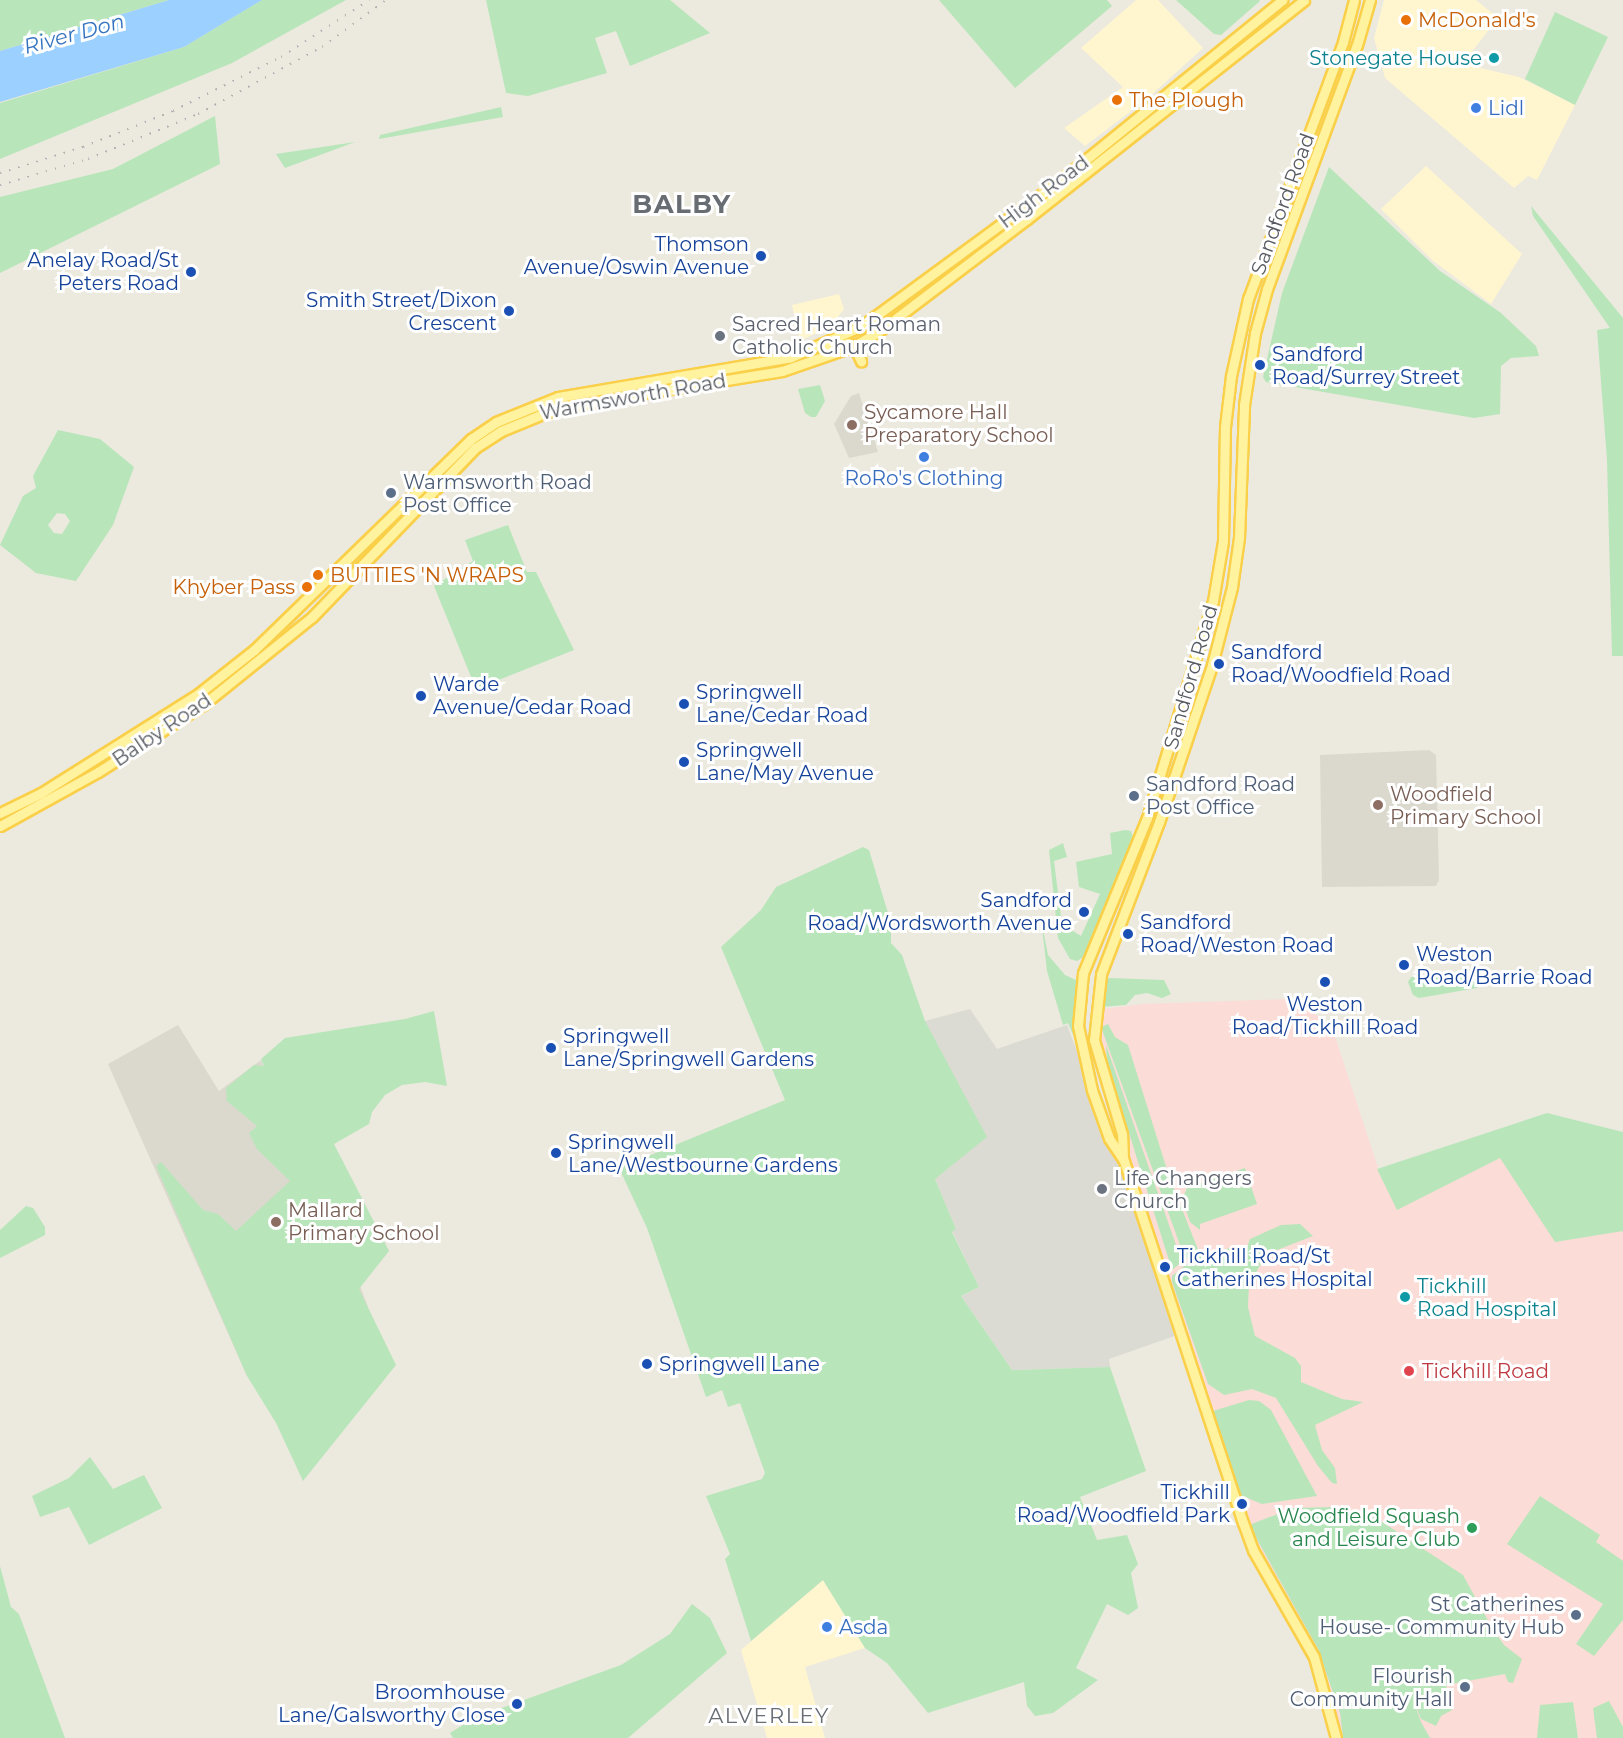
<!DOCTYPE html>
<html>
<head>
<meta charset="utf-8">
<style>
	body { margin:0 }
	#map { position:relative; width:1623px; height:1738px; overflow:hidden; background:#ece9de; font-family:Montserrat,sans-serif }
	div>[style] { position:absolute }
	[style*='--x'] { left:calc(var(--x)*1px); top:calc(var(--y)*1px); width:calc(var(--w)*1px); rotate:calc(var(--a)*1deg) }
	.commercial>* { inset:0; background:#fff6d0 }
	.industrial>* { inset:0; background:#dcdbd3 }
	.education>* { inset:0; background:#dbd9cd }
	.medical>* { inset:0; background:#fcdcd7 }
	.green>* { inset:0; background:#b8e6ba }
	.water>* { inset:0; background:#9bd0ff }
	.roads { filter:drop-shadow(2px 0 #facf49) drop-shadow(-2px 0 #facf49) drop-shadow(0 2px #facf49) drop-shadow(0 -2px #facf49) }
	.primary>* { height:9px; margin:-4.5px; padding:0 4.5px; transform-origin:4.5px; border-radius:4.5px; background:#fff3a0 }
	.rail>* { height:2px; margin-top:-1px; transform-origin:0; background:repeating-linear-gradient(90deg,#b2b3b4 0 1.5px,transparent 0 9.5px) }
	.dots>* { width:16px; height:16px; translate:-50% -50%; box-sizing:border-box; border:3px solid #fff; border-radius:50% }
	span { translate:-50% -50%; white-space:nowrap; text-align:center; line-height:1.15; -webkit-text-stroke:6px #fff; paint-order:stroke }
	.food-label { font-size:20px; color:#c56008 }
	.left { translate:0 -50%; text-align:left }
	.right { translate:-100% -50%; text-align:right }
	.culture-label { font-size:20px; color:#0d838f }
	.shop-label { font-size:20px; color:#366cbe }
	.street-label { font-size:20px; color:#575b61 }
	.transit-label { font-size:20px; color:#164399 }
	.worship-label { font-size:20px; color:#5b616d }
	.education-label { font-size:20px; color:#785e54 }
	.service-label { font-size:20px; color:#4e5e75 }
	.health-label { font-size:20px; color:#be3a42 }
	.leisure-label { font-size:20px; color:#27864d }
	.water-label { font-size:21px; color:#3574c0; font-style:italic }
	.neighbourhood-label { font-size:21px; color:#686d73; letter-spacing:1.5px }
	.district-label { font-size:26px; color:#686d73; font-weight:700; letter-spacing:1.5px }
</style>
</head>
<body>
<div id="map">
	<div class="commercial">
		<i style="clip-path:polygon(1136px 0,1158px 0,1203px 48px,1147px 99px,1085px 146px,1064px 128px,1123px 87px,1081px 48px)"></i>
		<i style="clip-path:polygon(1384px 0,1476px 0,1498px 18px,1471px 53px,1472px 66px,1519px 77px,1575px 105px,1537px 180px,1528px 176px,1514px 188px,1385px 78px,1374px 38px)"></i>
		<i style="clip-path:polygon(1426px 166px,1522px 254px,1491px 304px,1432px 260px,1381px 209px)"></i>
		<i style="clip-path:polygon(839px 294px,844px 309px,831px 326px,800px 341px,792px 305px)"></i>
		<i style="clip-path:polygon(823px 1580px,865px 1648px,805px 1667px,825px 1738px,767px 1738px,741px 1650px)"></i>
	</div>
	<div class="industrial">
		<i style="clip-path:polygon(970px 1009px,997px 1049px,1067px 1025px,1183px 1333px,1109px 1359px,1110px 1367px,1012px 1370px,961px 1296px,979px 1287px,952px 1231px,956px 1229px,935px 1179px,925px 1021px)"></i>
	</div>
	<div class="education">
		<i style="clip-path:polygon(859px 393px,878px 452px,849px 458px,834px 424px,851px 396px)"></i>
		<i style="clip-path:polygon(1429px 750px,1436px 755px,1439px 880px,1436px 886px,1322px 887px,1320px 755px)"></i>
		<i style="clip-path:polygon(178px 1025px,219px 1091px,261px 1060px,298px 1142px,368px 1212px,389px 1251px,360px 1286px,371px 1315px,247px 1376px,108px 1064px)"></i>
	</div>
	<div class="medical">
		<i style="clip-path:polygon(1289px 999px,1331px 1024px,1381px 1177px,1428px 1165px,1623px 1133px,1623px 1738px,1336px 1738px,1325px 1685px,1253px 1550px,1123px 1159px,1122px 1134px,1098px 1059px,1095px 1010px,1143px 1004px)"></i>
	</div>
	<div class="green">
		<i style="clip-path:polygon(0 0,169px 0,0 51px)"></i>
		<i style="clip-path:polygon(262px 0,346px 0,232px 63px,0 159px,0 103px,184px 47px)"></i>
		<i style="clip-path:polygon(486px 0,670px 0,710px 33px,630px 66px,616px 31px,595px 38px,607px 73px,528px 96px,506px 93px)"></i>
		<i style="clip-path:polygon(939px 0,1107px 0,1112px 6px,1015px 88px)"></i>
		<i style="clip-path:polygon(1176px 0,1259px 0,1260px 1px,1221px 35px,1214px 34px)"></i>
		<i style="clip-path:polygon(1555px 12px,1608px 37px,1575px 105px,1525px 79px)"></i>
		<i style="clip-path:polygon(501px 107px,503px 117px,379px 139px,380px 135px)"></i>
		<i style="clip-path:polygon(215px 116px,220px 164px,0 273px,0 197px,113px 169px)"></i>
		<i style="clip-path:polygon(355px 142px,285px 168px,276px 154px)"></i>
		<i style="clip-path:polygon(1329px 167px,1440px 271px,1501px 313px,1536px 346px,1539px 356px,1511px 358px,1501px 366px,1500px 414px,1474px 418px,1266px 382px,1263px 377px,1282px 293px)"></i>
		<i style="clip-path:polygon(1531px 206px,1623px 318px,1623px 656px,1612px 656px,1607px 460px,1597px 330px,1610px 328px,1533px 216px)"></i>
		<i style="clip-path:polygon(820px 385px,825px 401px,816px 417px,811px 417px,805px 413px,798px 389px)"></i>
		<i style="clip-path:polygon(evenodd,58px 430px,100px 439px,134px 467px,113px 525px,76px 581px,36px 573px,0 545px,23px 496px,36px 488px,33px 476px,58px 430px,57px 513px,65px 514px,70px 521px,62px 534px,54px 533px,48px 525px,57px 513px)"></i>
		<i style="clip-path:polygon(508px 525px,527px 572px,536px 572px,574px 650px,476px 689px,434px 586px,473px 561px,465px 540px)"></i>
		<i style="clip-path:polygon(1125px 830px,1131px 831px,1134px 840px,1085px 956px,1077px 961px,1070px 959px,1058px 938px,1049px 850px,1063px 843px,1067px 857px,1054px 861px,1062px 924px,1081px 936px,1100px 894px,1079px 887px,1076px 862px,1112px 854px,1110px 833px)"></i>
		<i style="clip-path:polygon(863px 847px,869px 850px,891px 923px,891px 943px,902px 955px,925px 1021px,987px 1137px,935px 1179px,956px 1229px,952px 1232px,979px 1287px,961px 1296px,1012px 1370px,1110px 1367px,1146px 1471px,1080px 1497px,1097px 1540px,1127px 1535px,1138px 1564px,1131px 1573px,1138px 1608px,1128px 1615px,1107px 1604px,1076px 1668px,1098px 1680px,1053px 1713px,1035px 1716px,1027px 1706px,1024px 1682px,928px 1713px,887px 1663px,865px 1648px,823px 1580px,751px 1641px,725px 1559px,730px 1554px,706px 1496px,762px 1479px,765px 1473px,740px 1403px,728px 1407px,722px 1390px,706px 1397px,647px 1228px,619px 1168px,785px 1100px,721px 947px,761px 910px,776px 887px)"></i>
		<i style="clip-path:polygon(1041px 919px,1048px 955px,1065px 975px,1076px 980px,1074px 1037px,1068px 1023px,1063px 1025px,1047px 971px)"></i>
		<i style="clip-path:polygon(1480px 976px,1483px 982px,1477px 988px,1419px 998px,1413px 995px,1408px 982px,1411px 977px)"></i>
		<i style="clip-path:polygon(1109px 978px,1164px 980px,1171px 994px,1162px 998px,1147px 993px,1135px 995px,1126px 1005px,1100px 1007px,1104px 982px)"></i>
		<i style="clip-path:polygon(434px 1011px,447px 1086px,425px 1082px,402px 1085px,385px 1095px,372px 1112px,369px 1124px,334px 1144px,389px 1251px,359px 1289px,396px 1365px,303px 1481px,276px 1423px,247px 1376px,156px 1166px,161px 1162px,203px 1210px,218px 1214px,236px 1231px,290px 1181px,257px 1149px,249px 1133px,257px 1126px,227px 1101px,226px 1088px,254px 1065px,264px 1066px,261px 1059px,285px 1038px,405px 1019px)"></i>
		<i style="clip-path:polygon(1108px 1024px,1115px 1037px,1128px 1045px,1169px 1176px,1199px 1252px,1185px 1259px,1101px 1027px)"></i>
		<i style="clip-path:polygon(1106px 1045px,1182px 1262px,1172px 1270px,1107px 1063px)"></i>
		<i style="clip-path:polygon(1547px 1113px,1623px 1132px,1623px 1231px,1555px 1242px,1500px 1158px,1397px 1210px,1377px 1169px)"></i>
		<i style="clip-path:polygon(1245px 1168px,1257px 1204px,1200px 1224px,1200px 1230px,1190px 1222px,1182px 1199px,1187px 1188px)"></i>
		<i style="clip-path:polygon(26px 1206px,33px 1208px,45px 1227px,45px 1235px,0 1258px,0 1230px)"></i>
		<i style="clip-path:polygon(1300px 1224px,1313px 1236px,1267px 1254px,1249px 1284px,1248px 1307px,1255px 1336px,1295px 1358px,1301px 1366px,1301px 1382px,1342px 1399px,1363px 1402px,1315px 1425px,1322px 1450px,1335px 1468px,1337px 1484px,1332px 1483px,1318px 1466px,1276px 1398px,1252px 1389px,1224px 1395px,1208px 1384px,1172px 1282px,1172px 1276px,1195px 1257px,1230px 1248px,1244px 1254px,1250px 1239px,1281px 1225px)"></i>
		<i style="clip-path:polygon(1249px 1400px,1259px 1401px,1271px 1410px,1317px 1496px,1262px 1504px,1238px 1494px,1213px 1411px)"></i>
		<i style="clip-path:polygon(90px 1457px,113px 1489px,144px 1475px,162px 1508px,89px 1545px,69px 1507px,40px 1517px,32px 1496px,69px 1478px)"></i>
		<i style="clip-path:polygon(1540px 1496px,1600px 1535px,1596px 1542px,1623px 1561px,1623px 1620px,1594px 1656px,1576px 1644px,1603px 1604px,1507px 1544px)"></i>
		<i style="clip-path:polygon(1333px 1507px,1376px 1518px,1463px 1575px,1491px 1626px,1504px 1645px,1522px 1659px,1513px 1683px,1508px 1682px,1505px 1674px,1446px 1685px,1452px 1710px,1441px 1716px,1436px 1726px,1421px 1719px,1411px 1694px,1421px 1722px,1430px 1738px,1343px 1738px,1340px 1713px,1318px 1649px,1249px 1525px,1293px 1508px)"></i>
		<i style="clip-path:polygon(0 1566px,11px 1607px,19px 1614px,65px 1738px,0 1738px)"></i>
		<i style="clip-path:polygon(692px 1604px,710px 1618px,727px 1653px,628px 1738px,453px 1738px,450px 1733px,474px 1718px,621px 1665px,670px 1634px)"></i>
		<i style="clip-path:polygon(1609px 1701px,1623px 1727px,1623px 1738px,1597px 1738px,1593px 1708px)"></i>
		<i style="clip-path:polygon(1573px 1702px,1578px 1738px,1537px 1738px,1540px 1705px)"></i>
	</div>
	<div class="water">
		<i style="clip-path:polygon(169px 0,262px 0,184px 47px,0 102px,0 51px)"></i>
	</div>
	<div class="roads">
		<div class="primary">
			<i style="--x:824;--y:350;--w:25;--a:-16"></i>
			<i style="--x:848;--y:343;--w:7;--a:27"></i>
			<i style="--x:854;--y:346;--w:17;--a:65"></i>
			<i style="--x:0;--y:813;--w:46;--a:-26"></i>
			<i style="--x:41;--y:793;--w:186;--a:-32.2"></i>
			<i style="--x:198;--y:694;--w:71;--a:-38.2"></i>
			<i style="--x:254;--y:650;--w:303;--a:-44.2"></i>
			<i style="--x:471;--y:439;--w:30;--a:-34"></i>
			<i style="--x:496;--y:422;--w:67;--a:-22"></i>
			<i style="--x:558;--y:397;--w:236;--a:-9.7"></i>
			<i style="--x:791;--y:357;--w:77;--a:-23.6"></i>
			<i style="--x:862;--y:326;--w:248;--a:-36.3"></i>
			<i style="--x:1062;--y:179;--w:284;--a:-39.1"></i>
			<i style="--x:0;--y:826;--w:112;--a:-28.9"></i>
			<i style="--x:98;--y:772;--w:126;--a:-32.7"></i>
			<i style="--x:204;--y:704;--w:139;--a:-38.9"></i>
			<i style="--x:312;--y:617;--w:235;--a:-46"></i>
			<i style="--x:475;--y:448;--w:31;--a:-33"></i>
			<i style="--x:501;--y:431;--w:64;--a:-22.1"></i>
			<i style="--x:560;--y:407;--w:225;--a:-9.2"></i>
			<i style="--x:782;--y:371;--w:76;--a:-19.1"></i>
			<i style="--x:854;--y:346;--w:28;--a:-30"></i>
			<i style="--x:878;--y:332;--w:187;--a:-37.2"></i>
			<i style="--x:1027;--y:219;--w:353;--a:-38.3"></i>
			<i style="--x:1123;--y:1159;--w:25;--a:-92"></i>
			<i style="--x:1122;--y:1134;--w:98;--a:-106.6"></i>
			<i style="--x:1094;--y:1040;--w:66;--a:-83.9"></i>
			<i style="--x:1101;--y:974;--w:163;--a:-69.1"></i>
			<i style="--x:1159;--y:822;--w:166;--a:-71.3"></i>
			<i style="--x:1212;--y:665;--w:81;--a:-75.6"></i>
			<i style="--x:1232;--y:587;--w:49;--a:-81.9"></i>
			<i style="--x:1239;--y:538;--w:133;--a:-87.8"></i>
			<i style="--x:1244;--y:405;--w:73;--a:-81.3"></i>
			<i style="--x:1255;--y:333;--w:46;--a:-74.7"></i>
			<i style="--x:1267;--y:289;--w:260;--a:-69.8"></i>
			<i style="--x:1357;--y:45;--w:47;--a:-73.9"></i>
			<i style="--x:1336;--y:1738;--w:84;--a:-105.2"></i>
			<i style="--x:1314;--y:1657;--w:123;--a:-119.7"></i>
			<i style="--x:1253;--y:1550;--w:29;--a:-110"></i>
			<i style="--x:1243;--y:1523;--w:383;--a:-108.2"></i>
			<i style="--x:1123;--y:1159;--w:25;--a:-124"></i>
			<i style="--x:1109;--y:1138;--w:51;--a:-109.5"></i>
			<i style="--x:1092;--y:1090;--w:66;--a:-102.3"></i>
			<i style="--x:1078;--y:1026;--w:53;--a:-84.6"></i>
			<i style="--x:1083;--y:973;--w:168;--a:-67.6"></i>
			<i style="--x:1147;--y:818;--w:227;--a:-73.1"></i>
			<i style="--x:1213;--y:601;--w:61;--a:-80.5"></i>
			<i style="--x:1223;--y:541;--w:114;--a:-89"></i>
			<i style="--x:1225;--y:427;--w:51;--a:-83.3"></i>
			<i style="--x:1231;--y:376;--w:79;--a:-77.6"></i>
			<i style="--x:1248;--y:299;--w:274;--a:-69.7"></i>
			<i style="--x:1343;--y:42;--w:43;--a:-75.3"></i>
		</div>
	</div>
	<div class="rail">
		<i style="--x:0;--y:173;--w:87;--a:-17.4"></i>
		<i style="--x:83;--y:147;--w:97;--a:-21.8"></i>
		<i style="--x:173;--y:111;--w:121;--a:-26.6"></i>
		<i style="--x:281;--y:57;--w:105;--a:-32.9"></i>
		<i style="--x:0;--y:185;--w:92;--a:-16.5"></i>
		<i style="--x:88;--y:159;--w:119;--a:-22.2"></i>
		<i style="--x:198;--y:114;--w:141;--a:-28.4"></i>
		<i style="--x:322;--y:47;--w:79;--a:-36.3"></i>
	</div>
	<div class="dots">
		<i style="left:1406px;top:20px;background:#e8710a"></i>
		<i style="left:1494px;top:58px;background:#0f9aa8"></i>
		<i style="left:1117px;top:100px;background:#e8710a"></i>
		<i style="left:1476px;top:108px;background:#3f7fe0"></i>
		<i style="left:761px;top:256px;background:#1a4fb4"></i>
		<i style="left:191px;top:272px;background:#1a4fb4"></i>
		<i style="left:509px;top:311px;background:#1a4fb4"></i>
		<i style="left:720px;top:336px;background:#6b7280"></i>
		<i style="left:1260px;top:365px;background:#1a4fb4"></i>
		<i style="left:852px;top:425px;background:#8d6e63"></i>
		<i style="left:924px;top:457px;background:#3f7fe0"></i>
		<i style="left:391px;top:493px;background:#5c6f8a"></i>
		<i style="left:318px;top:575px;background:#e8710a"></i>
		<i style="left:307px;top:587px;background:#e8710a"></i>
		<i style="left:1219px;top:664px;background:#1a4fb4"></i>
		<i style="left:421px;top:696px;background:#1a4fb4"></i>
		<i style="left:684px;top:704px;background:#1a4fb4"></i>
		<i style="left:684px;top:762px;background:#1a4fb4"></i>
		<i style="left:1134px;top:796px;background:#5c6f8a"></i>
		<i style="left:1378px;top:805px;background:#8d6e63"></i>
		<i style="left:1084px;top:912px;background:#1a4fb4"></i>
		<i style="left:1128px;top:934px;background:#1a4fb4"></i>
		<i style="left:1404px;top:965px;background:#1a4fb4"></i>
		<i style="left:1325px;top:982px;background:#1a4fb4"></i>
		<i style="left:551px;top:1048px;background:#1a4fb4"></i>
		<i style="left:556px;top:1153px;background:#1a4fb4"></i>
		<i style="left:1102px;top:1189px;background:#6b7280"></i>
		<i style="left:276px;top:1222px;background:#8d6e63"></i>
		<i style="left:1165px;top:1267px;background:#1a4fb4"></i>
		<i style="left:1405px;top:1297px;background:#0f9aa8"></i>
		<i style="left:647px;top:1364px;background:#1a4fb4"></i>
		<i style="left:1409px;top:1371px;background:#e0444e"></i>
		<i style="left:1242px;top:1504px;background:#1a4fb4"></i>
		<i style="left:1472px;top:1528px;background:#2e9e5b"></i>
		<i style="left:1576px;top:1615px;background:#5c6f8a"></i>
		<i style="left:827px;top:1627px;background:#3f7fe0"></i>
		<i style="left:1465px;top:1687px;background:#5c6f8a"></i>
		<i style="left:517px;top:1704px;background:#1a4fb4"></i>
	</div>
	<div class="food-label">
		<span class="left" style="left:1418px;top:20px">McDonald's</span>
		<span class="left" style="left:1129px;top:100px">The Plough</span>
		<span class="left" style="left:330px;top:575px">BUTTIES 'N WRAPS</span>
		<span class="right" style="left:295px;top:587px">Khyber Pass</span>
	</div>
	<div class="culture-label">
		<span class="right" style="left:1482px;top:58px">Stonegate House</span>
		<span class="left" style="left:1417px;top:1298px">Tickhill<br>Road Hospital</span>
	</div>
	<div class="shop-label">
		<span class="left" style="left:1488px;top:108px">Lidl</span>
		<span style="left:924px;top:478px">RoRo's Clothing</span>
		<span class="left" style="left:839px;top:1627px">Asda</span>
	</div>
	<div class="street-label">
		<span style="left:1044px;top:192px;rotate:-37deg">High Road</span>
		<span style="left:1283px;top:204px;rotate:-70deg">Sandford Road</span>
		<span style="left:633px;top:397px;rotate:-10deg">Warmsworth Road</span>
		<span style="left:1191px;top:677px;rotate:-74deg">Sandford Road</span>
		<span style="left:162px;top:730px;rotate:-34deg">Balby Road</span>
	</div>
	<div class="transit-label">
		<span class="right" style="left:749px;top:256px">Thomson<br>Avenue/Oswin Avenue</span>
		<span class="right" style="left:179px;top:272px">Anelay Road/St<br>Peters Road</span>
		<span class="right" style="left:497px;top:312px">Smith Street/Dixon<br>Crescent</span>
		<span class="left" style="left:1272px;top:366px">Sandford<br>Road/Surrey Street</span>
		<span class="left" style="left:1231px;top:664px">Sandford<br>Road/Woodfield Road</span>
		<span class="left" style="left:433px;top:696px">Warde<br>Avenue/Cedar Road</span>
		<span class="left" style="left:696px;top:704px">Springwell<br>Lane/Cedar Road</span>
		<span class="left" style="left:696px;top:762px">Springwell<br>Lane/May Avenue</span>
		<span class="right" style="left:1072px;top:912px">Sandford<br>Road/Wordsworth Avenue</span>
		<span class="left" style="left:1140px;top:934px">Sandford<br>Road/Weston Road</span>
		<span class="left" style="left:1416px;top:966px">Weston<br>Road/Barrie Road</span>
		<span style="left:1325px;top:1016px">Weston<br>Road/Tickhill Road</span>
		<span class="left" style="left:563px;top:1048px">Springwell<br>Lane/Springwell Gardens</span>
		<span class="left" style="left:568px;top:1154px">Springwell<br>Lane/Westbourne Gardens</span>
		<span class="left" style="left:1177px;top:1268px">Tickhill Road/St<br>Catherines Hospital</span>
		<span class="left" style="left:659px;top:1364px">Springwell Lane</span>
		<span class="right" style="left:1230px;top:1504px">Tickhill<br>Road/Woodfield Park</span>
		<span class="right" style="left:505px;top:1704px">Broomhouse<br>Lane/Galsworthy Close</span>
	</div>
	<div class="worship-label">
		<span class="left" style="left:732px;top:336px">Sacred Heart Roman<br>Catholic Church</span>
		<span class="left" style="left:1114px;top:1190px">Life Changers<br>Church</span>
	</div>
	<div class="education-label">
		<span class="left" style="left:864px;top:424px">Sycamore Hall<br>Preparatory School</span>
		<span class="left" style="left:1390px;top:806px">Woodfield<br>Primary School</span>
		<span class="left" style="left:288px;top:1222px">Mallard<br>Primary School</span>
	</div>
	<div class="service-label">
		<span class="left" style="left:403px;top:494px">Warmsworth Road<br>Post Office</span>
		<span class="left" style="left:1146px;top:796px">Sandford Road<br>Post Office</span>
		<span class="right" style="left:1564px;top:1616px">St Catherines<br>House- Community Hub</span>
		<span class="right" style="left:1453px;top:1688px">Flourish<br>Community Hall</span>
	</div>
	<div class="health-label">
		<span class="left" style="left:1422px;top:1371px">Tickhill Road</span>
	</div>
	<div class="leisure-label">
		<span class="right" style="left:1460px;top:1528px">Woodfield Squash<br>and Leisure Club</span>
	</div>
	<div class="water-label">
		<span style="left:74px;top:34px;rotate:-15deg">River Don</span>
	</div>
	<div class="neighbourhood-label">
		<span style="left:769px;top:1716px">ALVERLEY</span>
	</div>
	<div class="district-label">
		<span style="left:682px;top:205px">BALBY</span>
	</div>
</div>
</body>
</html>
